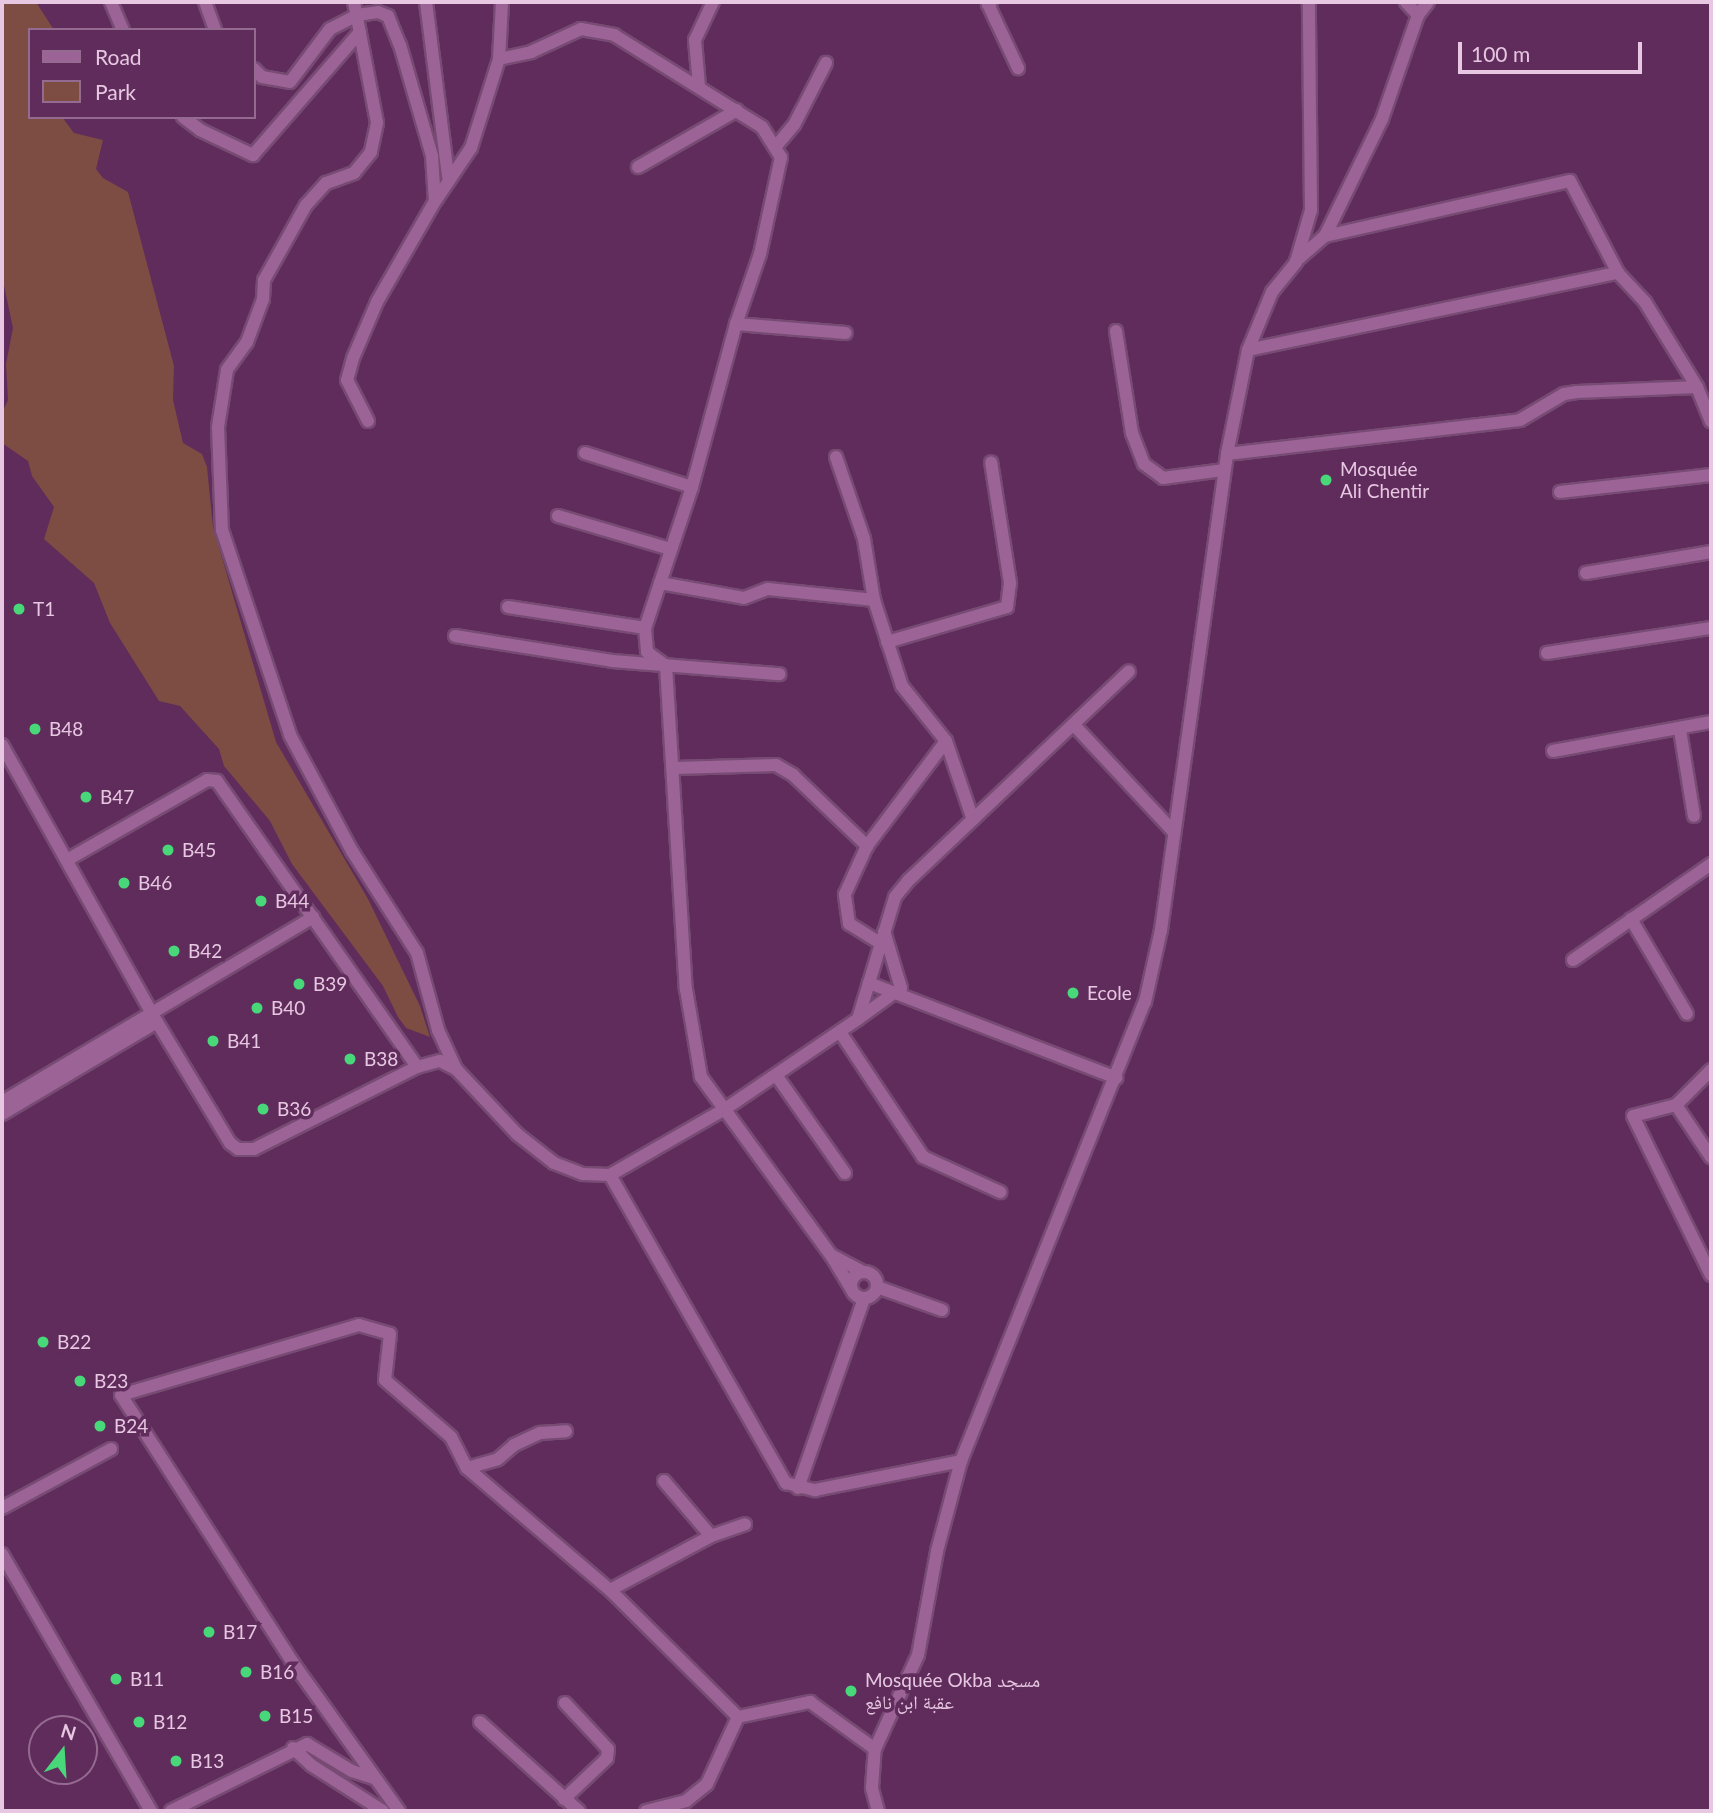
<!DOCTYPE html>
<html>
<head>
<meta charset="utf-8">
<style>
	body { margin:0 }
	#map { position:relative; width:1713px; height:1813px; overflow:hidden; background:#5f2c5b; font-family:Lato,"Noto Naskh Arabic",sans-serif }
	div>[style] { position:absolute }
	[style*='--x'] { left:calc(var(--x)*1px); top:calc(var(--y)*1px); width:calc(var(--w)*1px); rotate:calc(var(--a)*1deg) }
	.green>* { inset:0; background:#7d4c43 }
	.roads { filter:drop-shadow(2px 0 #774b73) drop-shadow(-2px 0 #774b73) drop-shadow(0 2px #774b73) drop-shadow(0 -2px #774b73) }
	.minor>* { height:12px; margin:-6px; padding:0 6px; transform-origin:6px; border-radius:6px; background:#9c6496 }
	.minor>.ring { margin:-6px; padding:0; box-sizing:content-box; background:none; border:12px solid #9c6496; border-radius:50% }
	.dots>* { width:19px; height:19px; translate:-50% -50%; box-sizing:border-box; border:4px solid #5f2c5b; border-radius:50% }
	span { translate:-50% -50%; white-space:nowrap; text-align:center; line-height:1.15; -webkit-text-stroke:7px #5f2c5b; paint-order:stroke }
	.poi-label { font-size:19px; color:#e7c7e2 }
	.left { translate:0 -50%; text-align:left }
	.frame { position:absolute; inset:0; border:4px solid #e7c7e2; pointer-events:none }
	.legend { position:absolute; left:28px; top:28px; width:228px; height:91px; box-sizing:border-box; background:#5f2c5b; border:2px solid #956a91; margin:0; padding:9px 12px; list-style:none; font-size:21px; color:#e7c7e2 }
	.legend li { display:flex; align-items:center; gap:14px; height:35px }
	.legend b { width:35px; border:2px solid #956a91 }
	.north { position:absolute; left:28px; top:1715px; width:70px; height:70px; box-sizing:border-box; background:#5f2c5b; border:2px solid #956a91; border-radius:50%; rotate:17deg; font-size:19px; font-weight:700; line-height:28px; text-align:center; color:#e7c7e2 }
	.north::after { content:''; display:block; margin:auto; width:24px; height:32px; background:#48d779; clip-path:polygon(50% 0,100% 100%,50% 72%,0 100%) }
	.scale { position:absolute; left:1458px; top:42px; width:184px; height:32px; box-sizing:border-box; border:4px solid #e7c7e2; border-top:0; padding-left:9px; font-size:21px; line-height:24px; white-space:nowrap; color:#e7c7e2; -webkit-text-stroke:5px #5f2c5b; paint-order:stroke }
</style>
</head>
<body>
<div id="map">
	<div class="green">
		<i style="clip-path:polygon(2px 2px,36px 2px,54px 30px,30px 30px,30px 117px,62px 117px,74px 133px,103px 140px,96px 169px,103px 178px,128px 192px,174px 366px,173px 400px,183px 443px,202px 454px,207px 467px,213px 527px,276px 742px,368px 899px,420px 1006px,430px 1037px,406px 1028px,398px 1017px,383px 986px,292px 864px,270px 821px,224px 766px,219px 749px,180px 706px,159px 701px,110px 623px,94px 583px,44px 539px,54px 507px,32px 476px,28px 461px,2px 443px,2px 413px,8px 400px,6px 364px,13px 328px,2px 276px)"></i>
	</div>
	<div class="roads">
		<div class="minor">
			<i style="--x:111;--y:2;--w:30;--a:67"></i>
			<i style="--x:205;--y:2;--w:30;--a:70"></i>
			<i style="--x:354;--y:2;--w:123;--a:79.2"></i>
			<i style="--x:377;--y:123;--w:30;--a:102"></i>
			<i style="--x:371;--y:152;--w:27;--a:129"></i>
			<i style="--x:354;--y:173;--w:30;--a:160"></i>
			<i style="--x:326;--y:183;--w:30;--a:132"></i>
			<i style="--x:306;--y:205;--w:86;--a:119.2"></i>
			<i style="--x:264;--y:280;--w:19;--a:93"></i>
			<i style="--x:263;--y:299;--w:46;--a:110.4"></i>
			<i style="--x:247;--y:342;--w:34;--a:126"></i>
			<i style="--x:227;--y:370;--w:58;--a:99"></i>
			<i style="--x:218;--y:427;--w:103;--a:87.8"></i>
			<i style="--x:222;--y:530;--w:216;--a:71.6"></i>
			<i style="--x:290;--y:735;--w:132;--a:61.9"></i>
			<i style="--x:352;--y:851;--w:121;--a:57.5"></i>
			<i style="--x:417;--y:953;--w:80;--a:74.7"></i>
			<i style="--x:438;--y:1030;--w:43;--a:65.2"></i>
			<i style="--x:426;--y:2;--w:176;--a:82.8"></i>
			<i style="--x:502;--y:2;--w:57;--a:93"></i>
			<i style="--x:499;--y:59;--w:33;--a:-12"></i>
			<i style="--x:531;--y:52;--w:55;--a:-24.7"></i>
			<i style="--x:581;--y:29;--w:34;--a:10"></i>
			<i style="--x:614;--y:35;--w:174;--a:31.9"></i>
			<i style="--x:762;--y:127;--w:36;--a:58"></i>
			<i style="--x:781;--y:157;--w:99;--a:102.2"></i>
			<i style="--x:760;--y:254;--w:74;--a:108.9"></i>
			<i style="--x:736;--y:324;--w:169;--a:105.1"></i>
			<i style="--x:692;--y:487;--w:149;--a:108.4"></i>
			<i style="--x:645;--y:628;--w:24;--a:85"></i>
			<i style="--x:647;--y:652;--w:24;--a:36"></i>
			<i style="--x:666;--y:666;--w:324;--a:86.5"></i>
			<i style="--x:686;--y:989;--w:89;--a:80.3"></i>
			<i style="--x:701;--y:1077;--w:220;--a:53.9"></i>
			<i style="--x:991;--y:2;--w:4;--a:146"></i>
			<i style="--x:988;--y:4;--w:71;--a:64.9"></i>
			<i style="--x:1418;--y:15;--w:16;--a:-52"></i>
			<i style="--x:254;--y:69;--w:11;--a:45"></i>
			<i style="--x:262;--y:77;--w:28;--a:10"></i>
			<i style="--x:290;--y:82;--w:66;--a:-53"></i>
			<i style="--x:330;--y:29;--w:30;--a:-27"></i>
			<i style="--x:357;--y:15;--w:21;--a:-8"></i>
			<i style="--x:378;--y:12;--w:11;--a:22"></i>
			<i style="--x:388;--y:16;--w:31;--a:68"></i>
			<i style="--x:400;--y:45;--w:116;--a:73.9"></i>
			<i style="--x:432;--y:156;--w:45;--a:86.2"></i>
			<i style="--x:435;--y:201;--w:116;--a:119.9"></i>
			<i style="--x:377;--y:302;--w:61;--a:113.2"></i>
			<i style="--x:353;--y:358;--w:23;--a:105"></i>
			<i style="--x:347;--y:380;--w:46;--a:62.9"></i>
			<i style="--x:699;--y:86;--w:46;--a:-95"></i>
			<i style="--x:695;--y:40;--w:42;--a:-64.7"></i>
			<i style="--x:183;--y:117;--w:21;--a:37"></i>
			<i style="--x:200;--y:130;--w:59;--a:25.3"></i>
			<i style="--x:253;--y:155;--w:163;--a:-49"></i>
			<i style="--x:777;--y:145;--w:26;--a:-50"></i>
			<i style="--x:794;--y:125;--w:70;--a:-62.7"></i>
			<i style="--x:638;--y:167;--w:114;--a:-29.9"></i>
			<i style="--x:436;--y:200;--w:63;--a:-56.1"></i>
			<i style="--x:471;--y:148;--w:93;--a:-72.5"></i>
			<i style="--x:1325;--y:236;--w:130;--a:-64"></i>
			<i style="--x:1382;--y:119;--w:110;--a:-70.9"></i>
			<i style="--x:1418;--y:15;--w:18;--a:-133"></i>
			<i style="--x:1296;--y:261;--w:38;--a:-41"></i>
			<i style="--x:1325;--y:236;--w:251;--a:-12.7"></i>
			<i style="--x:1570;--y:181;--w:104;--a:62.4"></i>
			<i style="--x:1618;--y:273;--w:40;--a:47"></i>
			<i style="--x:1645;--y:302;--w:100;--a:58.5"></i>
			<i style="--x:1697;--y:387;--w:37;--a:68"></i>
			<i style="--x:736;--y:324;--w:110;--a:4.7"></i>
			<i style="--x:1116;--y:331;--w:103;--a:81.1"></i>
			<i style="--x:1132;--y:433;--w:33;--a:69"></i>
			<i style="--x:1144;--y:464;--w:24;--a:36"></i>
			<i style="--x:1163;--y:478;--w:62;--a:-7.5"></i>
			<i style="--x:1248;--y:350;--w:378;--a:-11.8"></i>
			<i style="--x:585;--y:453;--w:112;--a:17.6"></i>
			<i style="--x:1227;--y:454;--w:295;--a:-6.6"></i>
			<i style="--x:1520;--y:420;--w:51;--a:-30.6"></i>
			<i style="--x:1564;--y:394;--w:13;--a:-9"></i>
			<i style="--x:1577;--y:392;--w:120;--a:-2.4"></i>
			<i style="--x:836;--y:457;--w:87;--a:71.1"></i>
			<i style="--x:864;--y:539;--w:62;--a:80.7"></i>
			<i style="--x:874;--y:600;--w:90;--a:72"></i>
			<i style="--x:902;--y:686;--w:70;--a:51.3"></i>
			<i style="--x:946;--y:741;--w:83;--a:71.1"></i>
			<i style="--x:1560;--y:492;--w:152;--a:-6.4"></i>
			<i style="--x:558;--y:516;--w:117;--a:16.4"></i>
			<i style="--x:1586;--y:573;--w:127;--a:-9.5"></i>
			<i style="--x:660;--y:583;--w:85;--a:10.1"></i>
			<i style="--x:744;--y:598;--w:26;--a:-21"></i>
			<i style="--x:768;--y:589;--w:107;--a:5.9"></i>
			<i style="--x:508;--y:607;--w:139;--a:8.7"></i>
			<i style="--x:455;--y:636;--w:159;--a:9"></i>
			<i style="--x:612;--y:661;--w:168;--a:4.5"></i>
			<i style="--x:887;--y:642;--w:125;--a:-16.3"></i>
			<i style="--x:1007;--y:607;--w:24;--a:-83"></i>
			<i style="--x:1010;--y:583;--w:122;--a:-98.9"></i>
			<i style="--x:1547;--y:653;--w:166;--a:-8.7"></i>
			<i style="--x:1074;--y:725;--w:145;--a:47"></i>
			<i style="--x:1680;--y:730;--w:87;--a:80.8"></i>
			<i style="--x:2;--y:745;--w:317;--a:60.8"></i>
			<i style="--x:157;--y:1022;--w:141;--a:58.9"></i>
			<i style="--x:230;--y:1143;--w:10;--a:37"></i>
			<i style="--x:238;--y:1149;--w:16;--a:0"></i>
			<i style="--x:254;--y:1149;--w:182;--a:-26.7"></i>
			<i style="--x:417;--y:1067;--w:24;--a:-15"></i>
			<i style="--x:440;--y:1061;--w:18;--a:27"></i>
			<i style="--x:456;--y:1069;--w:89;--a:46.8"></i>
			<i style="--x:517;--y:1134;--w:47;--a:38.1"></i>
			<i style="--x:554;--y:1163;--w:31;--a:21"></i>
			<i style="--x:583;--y:1174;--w:27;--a:2"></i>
			<i style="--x:610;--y:1175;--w:133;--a:-29.9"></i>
			<i style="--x:725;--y:1109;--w:161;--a:-34.1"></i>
			<i style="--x:858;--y:1019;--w:127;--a:-73.1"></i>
			<i style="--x:895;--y:897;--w:22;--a:-51"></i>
			<i style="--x:909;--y:880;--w:303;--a:-43.5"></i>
			<i style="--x:1553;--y:751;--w:161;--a:-10.4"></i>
			<i style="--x:675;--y:768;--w:101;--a:-1.7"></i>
			<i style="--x:776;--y:765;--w:20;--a:30"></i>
			<i style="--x:793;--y:775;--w:103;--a:43.8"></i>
			<i style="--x:67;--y:860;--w:161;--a:-29.7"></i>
			<i style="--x:207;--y:780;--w:10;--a:6"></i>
			<i style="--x:217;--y:781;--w:349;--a:55"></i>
			<i style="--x:1631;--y:919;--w:110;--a:59.5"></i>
			<i style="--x:880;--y:943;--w:36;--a:-148"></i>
			<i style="--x:849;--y:924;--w:30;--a:-98"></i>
			<i style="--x:845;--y:894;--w:53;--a:-65.4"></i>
			<i style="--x:867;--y:846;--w:131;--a:-53"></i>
			<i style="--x:1573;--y:960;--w:168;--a:-34.8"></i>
			<i style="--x:869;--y:983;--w:265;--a:21"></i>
			<i style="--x:858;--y:1019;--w:53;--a:-35.8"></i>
			<i style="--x:901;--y:988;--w:59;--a:-106.6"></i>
			<i style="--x:840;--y:1032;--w:150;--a:56.4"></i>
			<i style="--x:923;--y:1157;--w:85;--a:24.4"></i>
			<i style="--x:1711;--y:1070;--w:49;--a:135"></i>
			<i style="--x:1676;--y:1105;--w:63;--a:56.1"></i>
			<i style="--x:776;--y:1075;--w:120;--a:54.9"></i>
			<i style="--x:2;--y:1102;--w:362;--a:-30.7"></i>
			<i style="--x:1676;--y:1105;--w:44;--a:165.7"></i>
			<i style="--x:1633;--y:1116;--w:177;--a:63.9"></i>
			<i style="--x:2;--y:1114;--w:180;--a:-30.7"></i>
			<i style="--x:610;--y:1175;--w:355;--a:60.3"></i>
			<i style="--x:786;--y:1483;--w:30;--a:14"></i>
			<i style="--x:815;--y:1490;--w:149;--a:-11.2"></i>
			<i class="ring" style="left:851px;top:1272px;width:14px;height:14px"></i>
			<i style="--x:877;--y:1287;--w:69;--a:19.5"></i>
			<i style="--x:852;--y:1290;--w:41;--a:-121"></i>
			<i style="--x:831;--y:1255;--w:36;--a:28"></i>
			<i style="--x:467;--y:1468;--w:32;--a:-16"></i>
			<i style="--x:498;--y:1459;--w:21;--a:-41"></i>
			<i style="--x:514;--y:1445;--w:29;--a:-25"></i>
			<i style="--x:540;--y:1433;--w:26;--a:-4"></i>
			<i style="--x:664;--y:1481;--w:72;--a:49.5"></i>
			<i style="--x:798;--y:1488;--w:200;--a:-70.8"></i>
			<i style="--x:2;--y:1508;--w:124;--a:-28.4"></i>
			<i style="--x:2;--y:1554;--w:297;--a:59.9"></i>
			<i style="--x:610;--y:1590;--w:115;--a:-28.1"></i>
			<i style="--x:711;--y:1536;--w:36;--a:-19"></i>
			<i style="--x:738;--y:1717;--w:74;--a:-11.8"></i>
			<i style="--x:810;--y:1702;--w:80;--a:35.9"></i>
			<i style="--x:480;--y:1722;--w:133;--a:42"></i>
			<i style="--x:293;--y:1748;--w:25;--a:43"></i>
			<i style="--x:311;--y:1765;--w:85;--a:32.6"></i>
			<i style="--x:564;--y:1799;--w:59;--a:-43.6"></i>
			<i style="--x:607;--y:1758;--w:9;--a:-84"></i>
			<i style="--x:608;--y:1749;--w:63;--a:-133.1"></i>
			<i style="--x:171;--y:1811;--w:152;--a:-26.2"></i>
			<i style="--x:307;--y:1744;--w:52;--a:31"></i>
			<i style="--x:352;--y:1771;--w:23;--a:18"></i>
			<i style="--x:399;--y:1811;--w:182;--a:-125.6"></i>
			<i style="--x:293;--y:1663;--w:318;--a:-122.7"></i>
			<i style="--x:121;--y:1395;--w:248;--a:-16.4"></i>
			<i style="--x:359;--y:1325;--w:32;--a:16"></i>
			<i style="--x:390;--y:1334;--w:46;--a:96.2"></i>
			<i style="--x:385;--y:1380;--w:87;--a:40.8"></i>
			<i style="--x:451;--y:1437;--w:35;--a:63"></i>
			<i style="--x:467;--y:1468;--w:188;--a:40.5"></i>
			<i style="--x:610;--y:1590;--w:180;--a:44.8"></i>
			<i style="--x:646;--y:1811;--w:41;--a:-14"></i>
			<i style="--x:686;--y:1801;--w:27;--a:-39"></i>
			<i style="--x:707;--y:1784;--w:74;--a:-65.2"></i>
			<i style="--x:878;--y:1811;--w:24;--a:-105"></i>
			<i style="--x:872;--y:1788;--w:39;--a:-86"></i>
			<i style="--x:875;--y:1749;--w:103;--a:-65.4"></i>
			<i style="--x:918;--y:1655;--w:106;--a:-79.6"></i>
			<i style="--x:937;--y:1551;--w:93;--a:-75.1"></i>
			<i style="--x:961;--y:1461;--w:495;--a:-68.2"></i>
			<i style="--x:1145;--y:1002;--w:74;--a:-77.5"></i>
			<i style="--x:1161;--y:930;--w:481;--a:-82.1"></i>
			<i style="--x:1227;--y:454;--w:106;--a:-78.6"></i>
			<i style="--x:1248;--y:350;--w:63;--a:-67.5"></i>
			<i style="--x:1272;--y:292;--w:38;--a:-51"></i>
			<i style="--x:1296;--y:262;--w:54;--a:-73.9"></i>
			<i style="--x:1311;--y:210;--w:208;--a:-90.6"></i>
		</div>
	</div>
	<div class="dots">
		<i style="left:1326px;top:480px;background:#48d779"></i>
		<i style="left:19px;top:609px;background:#48d779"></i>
		<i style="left:35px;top:729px;background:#48d779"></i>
		<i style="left:86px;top:797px;background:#48d779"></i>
		<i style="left:168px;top:850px;background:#48d779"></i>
		<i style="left:124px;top:883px;background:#48d779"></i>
		<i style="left:261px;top:901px;background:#48d779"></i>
		<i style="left:174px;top:951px;background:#48d779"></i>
		<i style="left:299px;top:984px;background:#48d779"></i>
		<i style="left:1073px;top:993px;background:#48d779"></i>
		<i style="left:257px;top:1008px;background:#48d779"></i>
		<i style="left:213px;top:1041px;background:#48d779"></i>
		<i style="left:350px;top:1059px;background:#48d779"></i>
		<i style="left:263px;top:1109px;background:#48d779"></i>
		<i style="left:43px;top:1342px;background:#48d779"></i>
		<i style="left:80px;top:1381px;background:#48d779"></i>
		<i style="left:100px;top:1426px;background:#48d779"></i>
		<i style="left:209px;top:1632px;background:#48d779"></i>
		<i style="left:246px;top:1672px;background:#48d779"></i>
		<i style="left:116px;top:1679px;background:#48d779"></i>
		<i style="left:851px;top:1691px;background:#48d779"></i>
		<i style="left:265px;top:1716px;background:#48d779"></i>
		<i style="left:139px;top:1722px;background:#48d779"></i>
		<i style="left:176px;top:1761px;background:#48d779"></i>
	</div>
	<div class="poi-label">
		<span class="left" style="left:1340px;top:480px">Mosquée<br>Ali Chentir</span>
		<span class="left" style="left:33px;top:609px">T1</span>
		<span class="left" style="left:49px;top:729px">B48</span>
		<span class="left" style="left:100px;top:797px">B47</span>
		<span class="left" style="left:182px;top:850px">B45</span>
		<span class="left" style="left:138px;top:883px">B46</span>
		<span class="left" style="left:275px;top:901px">B44</span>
		<span class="left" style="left:188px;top:951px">B42</span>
		<span class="left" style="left:313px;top:984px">B39</span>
		<span class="left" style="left:1087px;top:993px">Ecole</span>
		<span class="left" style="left:271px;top:1008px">B40</span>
		<span class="left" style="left:227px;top:1041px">B41</span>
		<span class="left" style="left:364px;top:1059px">B38</span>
		<span class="left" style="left:277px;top:1109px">B36</span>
		<span class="left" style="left:57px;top:1342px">B22</span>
		<span class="left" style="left:94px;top:1381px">B23</span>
		<span class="left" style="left:114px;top:1426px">B24</span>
		<span class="left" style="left:223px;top:1632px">B17</span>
		<span class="left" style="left:260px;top:1672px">B16</span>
		<span class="left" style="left:130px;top:1679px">B11</span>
		<span class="left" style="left:865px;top:1691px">Mosquée Okba مسجد<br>عقبة ابن نافع</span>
		<span class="left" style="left:279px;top:1716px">B15</span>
		<span class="left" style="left:153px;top:1722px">B12</span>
		<span class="left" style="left:190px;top:1761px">B13</span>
	</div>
	<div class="frame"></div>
	<ul class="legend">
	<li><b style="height:9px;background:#9c6496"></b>Road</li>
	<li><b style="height:19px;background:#7d4c43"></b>Park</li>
	</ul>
	<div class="north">N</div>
	<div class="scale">100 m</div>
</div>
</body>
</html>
